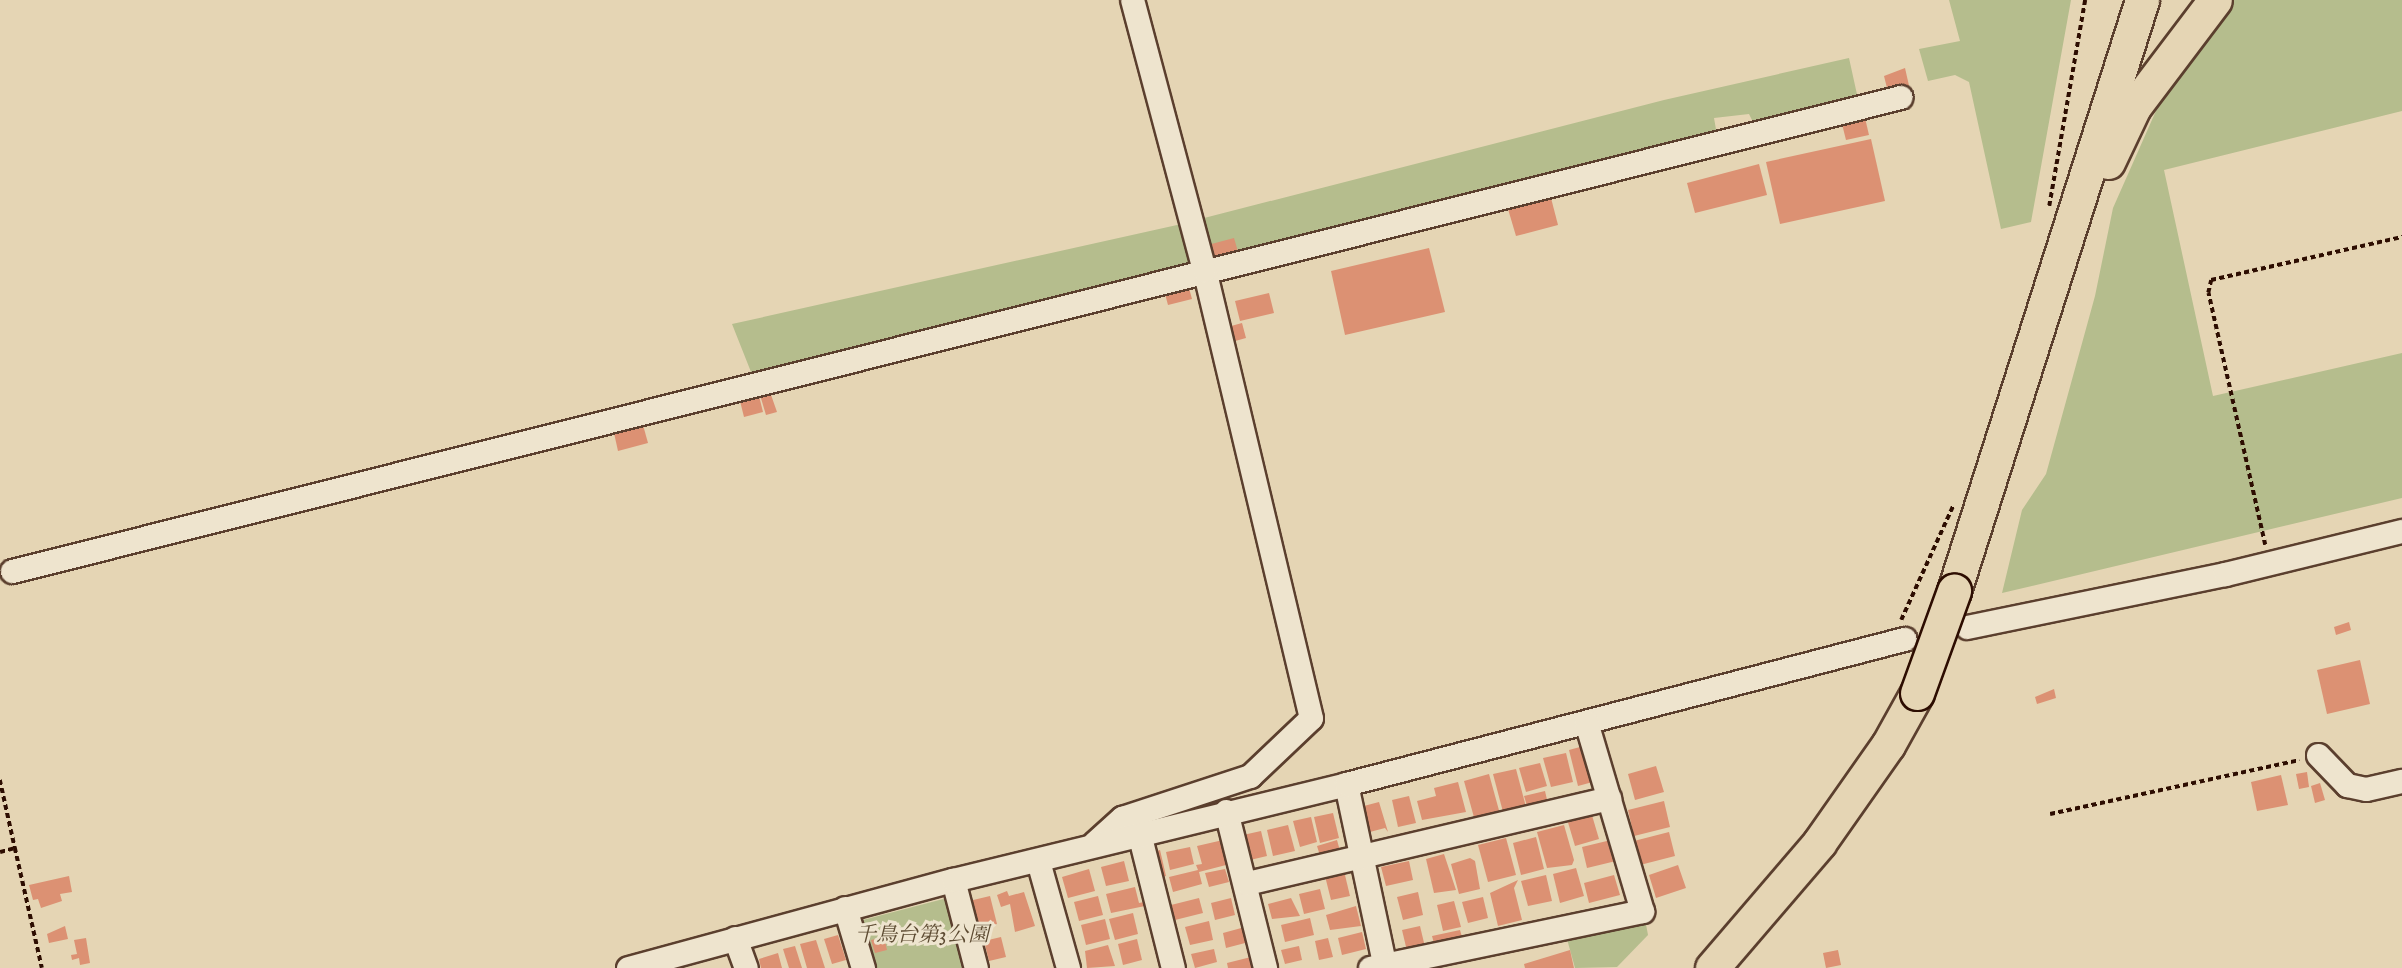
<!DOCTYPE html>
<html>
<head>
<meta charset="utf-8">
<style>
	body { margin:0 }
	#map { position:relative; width:2402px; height:968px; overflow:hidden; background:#e5d5b4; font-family:"IM FELL English","Noto Serif JP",serif }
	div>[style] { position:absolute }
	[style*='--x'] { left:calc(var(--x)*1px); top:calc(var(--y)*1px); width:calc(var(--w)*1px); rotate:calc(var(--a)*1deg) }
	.green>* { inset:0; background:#b5bd8d }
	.building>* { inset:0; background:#dc9173 }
	.path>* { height:3.5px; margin-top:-1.75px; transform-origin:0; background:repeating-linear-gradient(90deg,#2d0d01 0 5px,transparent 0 8.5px) }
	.roads { filter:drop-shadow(2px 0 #5b3f2e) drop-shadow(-2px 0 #5b3f2e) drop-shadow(0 2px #5b3f2e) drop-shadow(0 -2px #5b3f2e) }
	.minor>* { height:23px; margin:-11.5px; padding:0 11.5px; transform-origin:11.5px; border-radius:11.5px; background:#eee4ce }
	.highway>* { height:33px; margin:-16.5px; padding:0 16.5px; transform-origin:16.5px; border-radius:16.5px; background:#e5d5b4 }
	.bridges { filter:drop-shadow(2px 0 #2d0d01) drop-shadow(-2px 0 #2d0d01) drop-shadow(0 2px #2d0d01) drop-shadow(0 -2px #2d0d01) }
	.highway-bridge>* { height:33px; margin:-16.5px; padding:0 16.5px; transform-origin:16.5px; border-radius:16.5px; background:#e5d5b4 }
	span { translate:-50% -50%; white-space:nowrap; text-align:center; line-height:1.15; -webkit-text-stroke:6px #eee4ce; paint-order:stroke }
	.park-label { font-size:21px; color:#5d4b32; font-style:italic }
</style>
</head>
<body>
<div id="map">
	<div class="green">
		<i style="clip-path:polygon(1949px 0,2071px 0,2031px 222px,2001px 229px,1969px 82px,1955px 75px,1928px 81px,1919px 49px,1960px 41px)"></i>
		<i style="clip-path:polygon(2205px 0,2402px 0,2402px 111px,2164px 170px,2213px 396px,2402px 353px,2402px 498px,2002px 593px,2022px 510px,2046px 474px,2095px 296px,2113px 208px)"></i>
		<i style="clip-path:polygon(1849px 58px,1858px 99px,1755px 126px,1749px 114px,1714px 118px,1717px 135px,753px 377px,732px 324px,1177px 225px,1664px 100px)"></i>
		<i style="clip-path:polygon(947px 898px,965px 968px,872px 968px,859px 921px)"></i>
		<i style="clip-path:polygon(1645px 919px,1648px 935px,1617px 967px,1575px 968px,1567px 939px)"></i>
	</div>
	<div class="building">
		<i style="clip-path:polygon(1905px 68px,1910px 90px,1888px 92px,1884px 76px)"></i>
		<i style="clip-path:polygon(1865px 118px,1869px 135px,1846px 140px,1842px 124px)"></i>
		<i style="clip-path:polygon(1871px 139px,1885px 201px,1780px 224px,1766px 162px)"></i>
		<i style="clip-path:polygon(1759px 164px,1767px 195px,1695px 213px,1687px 183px)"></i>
		<i style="clip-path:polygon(1551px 198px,1558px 225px,1516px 236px,1508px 209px)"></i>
		<i style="clip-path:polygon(1234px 238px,1239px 255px,1208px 262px,1204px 246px)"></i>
		<i style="clip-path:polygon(1429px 248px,1445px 312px,1345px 335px,1331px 271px)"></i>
		<i style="clip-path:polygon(1189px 288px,1192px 299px,1168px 305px,1165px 294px)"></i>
		<i style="clip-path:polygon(1269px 293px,1274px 313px,1240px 321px,1235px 301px)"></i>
		<i style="clip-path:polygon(1242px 323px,1246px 338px,1228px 343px,1224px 328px)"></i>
		<i style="clip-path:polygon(770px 392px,777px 412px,766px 415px,760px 395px)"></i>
		<i style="clip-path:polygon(759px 396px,763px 412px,744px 417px,740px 401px)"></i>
		<i style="clip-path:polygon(643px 425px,648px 443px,618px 451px,614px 433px)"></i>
		<i style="clip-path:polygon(2349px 622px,2351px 630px,2336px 635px,2334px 627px)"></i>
		<i style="clip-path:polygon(2360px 660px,2370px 704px,2327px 714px,2317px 670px)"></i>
		<i style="clip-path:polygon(2054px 689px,2056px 698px,2037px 704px,2035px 697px)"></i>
		<i style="clip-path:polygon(1591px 744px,1600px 780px,1578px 786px,1569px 750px)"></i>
		<i style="clip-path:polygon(1566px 753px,1573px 782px,1551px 787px,1543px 758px)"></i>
		<i style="clip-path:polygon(1540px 763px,1547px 786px,1526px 792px,1519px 768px)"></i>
		<i style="clip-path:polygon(1656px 766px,1664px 792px,1635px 800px,1628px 774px)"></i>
		<i style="clip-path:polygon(1516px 769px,1526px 807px,1503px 812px,1493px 774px)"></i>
		<i style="clip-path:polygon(2307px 772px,2309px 787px,2299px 789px,2296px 774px)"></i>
		<i style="clip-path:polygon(1489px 774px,1500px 814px,1475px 821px,1464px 781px)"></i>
		<i style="clip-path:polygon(2281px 775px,2288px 805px,2257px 811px,2251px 782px)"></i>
		<i style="clip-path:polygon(1458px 782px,1466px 812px,1422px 820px,1417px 801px,1436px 796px,1434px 788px)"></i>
		<i style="clip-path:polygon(2320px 783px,2325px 800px,2315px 803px,2311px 786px)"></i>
		<i style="clip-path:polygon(1545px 791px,1548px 804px,1528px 809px,1524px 796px)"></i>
		<i style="clip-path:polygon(1409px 796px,1416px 823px,1398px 827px,1392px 800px)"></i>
		<i style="clip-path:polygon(1664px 801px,1670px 827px,1634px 836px,1628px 810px)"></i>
		<i style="clip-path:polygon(1379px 802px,1388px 832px,1385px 828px,1366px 833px,1360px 807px)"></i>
		<i style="clip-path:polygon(1591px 812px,1599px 839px,1575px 846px,1567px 819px)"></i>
		<i style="clip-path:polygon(1333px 813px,1339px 838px,1320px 843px,1314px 817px)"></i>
		<i style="clip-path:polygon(1311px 817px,1317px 842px,1300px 847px,1293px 821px)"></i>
		<i style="clip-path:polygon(1288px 825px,1295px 851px,1273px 856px,1267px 830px)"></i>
		<i style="clip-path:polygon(1564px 825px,1574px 860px,1572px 865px,1547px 868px,1537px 832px)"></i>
		<i style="clip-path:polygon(1261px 831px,1267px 856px,1250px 860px,1243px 835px)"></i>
		<i style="clip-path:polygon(1669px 832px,1675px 856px,1640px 865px,1634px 841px)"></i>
		<i style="clip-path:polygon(1536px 837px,1544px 869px,1521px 875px,1513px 843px)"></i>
		<i style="clip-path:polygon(1506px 838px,1516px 875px,1488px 882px,1478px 845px)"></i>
		<i style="clip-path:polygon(1223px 840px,1226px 865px,1199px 872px,1202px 884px,1173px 892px,1169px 877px,1198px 870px,1196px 865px,1202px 864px,1197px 846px)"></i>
		<i style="clip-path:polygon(1337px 840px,1340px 851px,1321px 859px,1317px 846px)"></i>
		<i style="clip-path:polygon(1611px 840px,1616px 861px,1587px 868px,1582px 847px)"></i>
		<i style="clip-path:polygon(1190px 847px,1194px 864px,1170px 870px,1166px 852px)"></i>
		<i style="clip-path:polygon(1160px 850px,1166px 876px,1157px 878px,1150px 853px)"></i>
		<i style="clip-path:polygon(1444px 854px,1456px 890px,1434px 893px,1426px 859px)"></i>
		<i style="clip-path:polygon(1470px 858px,1475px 861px,1480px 889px,1459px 894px,1451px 864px)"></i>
		<i style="clip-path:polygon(1124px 861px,1129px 881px,1106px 886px,1101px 867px)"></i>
		<i style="clip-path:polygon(1409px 861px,1413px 880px,1386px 886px,1381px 867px)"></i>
		<i style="clip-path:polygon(1678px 865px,1686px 888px,1656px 898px,1649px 875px)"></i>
		<i style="clip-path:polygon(1576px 868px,1584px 896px,1560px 903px,1553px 874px)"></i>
		<i style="clip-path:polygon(1089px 869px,1095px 891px,1068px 898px,1062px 877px)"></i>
		<i style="clip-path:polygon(1225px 869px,1229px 882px,1209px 887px,1205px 873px)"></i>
		<i style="clip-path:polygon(1344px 871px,1350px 896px,1331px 900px,1325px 876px)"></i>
		<i style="clip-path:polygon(1546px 875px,1552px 901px,1528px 906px,1521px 881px)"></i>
		<i style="clip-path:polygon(1614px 875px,1620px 895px,1589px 903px,1584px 883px)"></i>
		<i style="clip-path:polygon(69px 876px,72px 892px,60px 894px,62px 901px,41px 908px,38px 899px,33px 900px,29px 885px)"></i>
		<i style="clip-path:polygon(1518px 880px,1514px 888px,1522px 920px,1498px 926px,1490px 893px)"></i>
		<i style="clip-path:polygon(1135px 887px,1139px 903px,1144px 902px,1145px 906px,1111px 913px,1106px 894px)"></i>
		<i style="clip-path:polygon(1320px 889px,1325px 909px,1304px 914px,1299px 894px)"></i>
		<i style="clip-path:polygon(1007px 891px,1009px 896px,1024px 892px,1035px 926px,1015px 932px,1010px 904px,1001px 907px,997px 895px)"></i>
		<i style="clip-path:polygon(1418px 892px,1423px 915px,1403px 920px,1397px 897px)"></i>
		<i style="clip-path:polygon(990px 896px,997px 924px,976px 929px,969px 901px)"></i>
		<i style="clip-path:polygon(1098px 896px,1103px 915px,1079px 921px,1074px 902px)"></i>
		<i style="clip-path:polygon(1483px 897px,1488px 918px,1468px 923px,1462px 902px)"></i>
		<i style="clip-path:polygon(1199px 898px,1203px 913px,1175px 920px,1171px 905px)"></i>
		<i style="clip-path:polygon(1231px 898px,1235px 915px,1215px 920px,1211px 903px)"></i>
		<i style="clip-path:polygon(1291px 898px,1300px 916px,1272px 919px,1268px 904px)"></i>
		<i style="clip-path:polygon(1454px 901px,1461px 927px,1443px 931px,1437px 905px)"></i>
		<i style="clip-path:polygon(1356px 906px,1361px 926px,1330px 930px,1326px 915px)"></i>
		<i style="clip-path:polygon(1133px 913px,1138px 934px,1115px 940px,1109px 919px)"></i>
		<i style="clip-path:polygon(1310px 918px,1314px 935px,1285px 942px,1281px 925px)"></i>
		<i style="clip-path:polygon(1105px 919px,1110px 939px,1086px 945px,1081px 925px)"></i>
		<i style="clip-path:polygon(1209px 921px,1213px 940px,1190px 945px,1185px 927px)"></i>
		<i style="clip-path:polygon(65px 926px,68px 939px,49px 943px,47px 934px)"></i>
		<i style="clip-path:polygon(1420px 926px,1425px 947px,1407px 951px,1402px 930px)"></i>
		<i style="clip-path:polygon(1245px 927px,1249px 942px,1226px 948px,1223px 933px)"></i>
		<i style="clip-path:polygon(1460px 930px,1464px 944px,1436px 951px,1432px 936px)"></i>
		<i style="clip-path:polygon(1362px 932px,1366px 949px,1342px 955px,1338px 938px)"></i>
		<i style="clip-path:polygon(838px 935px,846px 960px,832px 964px,824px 939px)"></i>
		<i style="clip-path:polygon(884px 937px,887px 950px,875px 953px,871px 940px)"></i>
		<i style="clip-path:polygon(1001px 937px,1006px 957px,989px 961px,984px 941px)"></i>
		<i style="clip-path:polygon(86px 938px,90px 963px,80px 965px,79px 958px,72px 960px,71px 955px,77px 954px,74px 940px)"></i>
		<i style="clip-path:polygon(1328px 938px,1333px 957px,1319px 960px,1315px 941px)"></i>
		<i style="clip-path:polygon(1137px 939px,1142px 960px,1123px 965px,1118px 944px)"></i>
		<i style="clip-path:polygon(816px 940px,825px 968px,807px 968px,800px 944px)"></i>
		<i style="clip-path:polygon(1108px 945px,1115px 966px,1087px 968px,1085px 951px)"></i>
		<i style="clip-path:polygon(795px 946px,802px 968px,789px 968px,783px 949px)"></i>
		<i style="clip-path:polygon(1299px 946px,1302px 960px,1285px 964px,1281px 950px)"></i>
		<i style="clip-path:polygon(1214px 949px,1217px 962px,1195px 968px,1191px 954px)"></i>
		<i style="clip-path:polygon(1570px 950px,1574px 968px,1525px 968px,1524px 964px)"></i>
		<i style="clip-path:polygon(1838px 950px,1841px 965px,1826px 968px,1823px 953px)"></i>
		<i style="clip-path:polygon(778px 953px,782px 968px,761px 968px,759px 959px)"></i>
		<i style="clip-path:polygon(1255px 956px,1258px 968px,1228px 968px,1227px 963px)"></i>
	</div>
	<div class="path">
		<i style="--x:2049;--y:206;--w:209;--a:-80.1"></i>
		<i style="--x:2265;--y:545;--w:258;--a:-102.7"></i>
		<i style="--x:2208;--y:293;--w:13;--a:-77"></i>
		<i style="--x:2211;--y:280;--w:196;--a:-12.7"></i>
		<i style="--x:1901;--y:620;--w:125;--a:-65.5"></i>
		<i style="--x:0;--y:780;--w:70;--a:77.6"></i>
		<i style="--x:2050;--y:814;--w:255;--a:-12.2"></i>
		<i style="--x:0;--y:852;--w:16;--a:-15"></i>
		<i style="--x:15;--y:848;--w:123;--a:77.3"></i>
	</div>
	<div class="roads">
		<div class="minor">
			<i style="--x:12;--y:571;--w:1947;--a:-14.09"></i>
			<i style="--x:1967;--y:627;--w:263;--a:-11.6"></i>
			<i style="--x:2225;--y:574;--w:182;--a:-13.7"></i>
			<i style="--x:2318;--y:755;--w:42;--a:46"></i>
			<i style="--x:2347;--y:785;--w:19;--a:12"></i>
			<i style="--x:2366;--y:789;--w:37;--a:-13"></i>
			<i style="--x:1346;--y:784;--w:188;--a:78"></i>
			<i style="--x:1226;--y:811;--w:162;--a:76"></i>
			<i style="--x:1139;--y:833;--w:139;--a:75.9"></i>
			<i style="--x:1094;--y:843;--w:38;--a:-42"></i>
			<i style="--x:1122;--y:818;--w:135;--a:-18.2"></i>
			<i style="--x:1250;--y:776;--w:84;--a:-43.6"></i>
			<i style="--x:1311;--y:718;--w:461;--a:-103.4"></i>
			<i style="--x:1204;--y:270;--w:279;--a:-104.9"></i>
			<i style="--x:1038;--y:861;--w:111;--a:74.3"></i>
			<i style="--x:953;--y:880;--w:91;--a:75.4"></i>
			<i style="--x:1247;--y:883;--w:372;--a:-13.2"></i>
			<i style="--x:845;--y:908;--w:63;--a:73.3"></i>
			<i style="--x:735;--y:938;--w:32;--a:70"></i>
			<i style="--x:628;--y:968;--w:337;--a:-15.2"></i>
			<i style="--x:953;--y:880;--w:405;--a:-13.7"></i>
			<i style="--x:1346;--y:784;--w:577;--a:-14.57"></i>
			<i style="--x:1370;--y:968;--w:278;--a:-11.8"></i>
			<i style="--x:1642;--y:911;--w:197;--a:-106.5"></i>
		</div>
		<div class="highway">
			<i style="--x:2108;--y:162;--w:61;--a:-64.7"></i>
			<i style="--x:2134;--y:107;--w:134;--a:-52.9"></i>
			<i style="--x:1954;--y:591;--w:620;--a:-72.35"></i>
			<i style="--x:1712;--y:968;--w:165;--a:-49.4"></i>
			<i style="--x:1819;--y:843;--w:120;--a:-54.9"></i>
			<i style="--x:1888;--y:745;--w:60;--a:-60.9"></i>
		</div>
	</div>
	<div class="bridges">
		<div class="highway-bridge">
			<i style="--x:1917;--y:693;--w:109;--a:-70.1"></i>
		</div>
	</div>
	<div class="park-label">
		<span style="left:922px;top:936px">千鳥台第3公園</span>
	</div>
</div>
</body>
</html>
